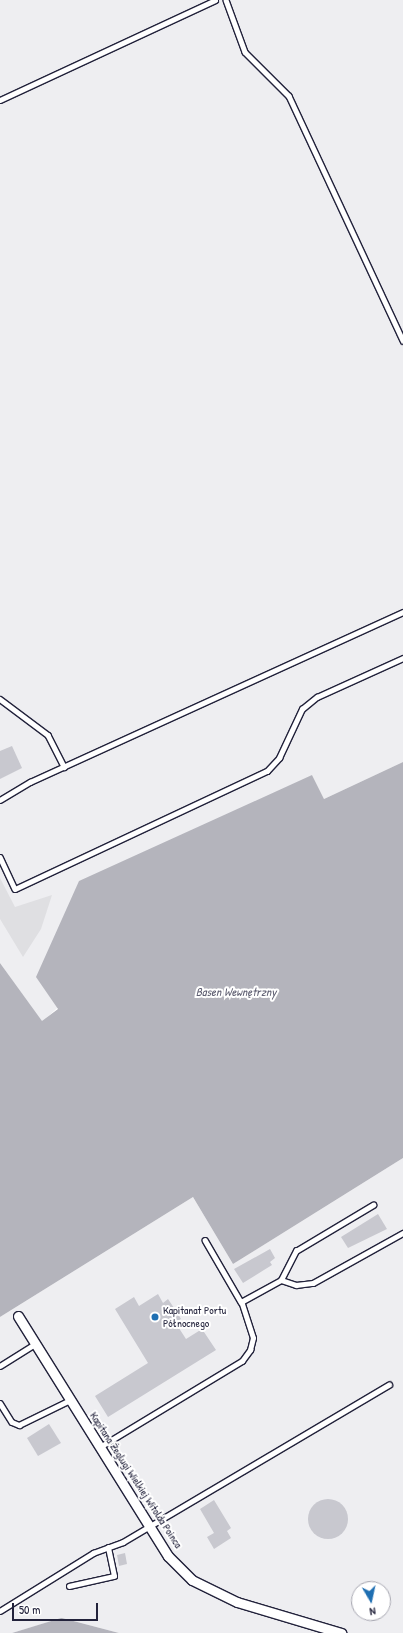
<!DOCTYPE html>
<html>
<head>
<meta charset="utf-8">
<style>
	body { margin:0 }
	#map { position:relative; width:403px; height:1633px; overflow:hidden; background:#fff; font-family:"Patrick Hand",sans-serif }
	div>[style] { position:absolute }
	[style*='--x'] { left:calc(var(--x)*1px); top:calc(var(--y)*1px); width:calc(var(--w)*1px); rotate:calc(var(--a)*1deg) }
	.built>* { inset:0; background:#eeeef1 }
	.green>* { inset:0; background:#dfdfe2 }
	.water>* { inset:0; background:#b4b4bc }
	.building>* { inset:0; background:#c8c8cf }
	.round { border-radius:50% }
	.roads { filter:drop-shadow(1px 0 #22223b) drop-shadow(-1px 0 #22223b) drop-shadow(0 1px #22223b) drop-shadow(0 -1px #22223b) }
	.lane>* { height:4.5px; margin:-2.25px; padding:0 2.25px; transform-origin:2.25px; border-radius:2.25px; background:#fff }
	.street>* { height:9px; margin:-4.5px; padding:0 4.5px; transform-origin:4.5px; border-radius:4.5px; background:#fff }
	.dots>* { width:11px; height:11px; translate:-50% -50%; box-sizing:border-box; border:2px solid #fff; border-radius:50% }
	span { translate:-50% -50%; white-space:nowrap; text-align:center; line-height:1.15; -webkit-text-stroke:4px #fff; paint-order:stroke }
	.poi-label { font-size:11px; color:#22223b }
	.left { translate:0 -50%; text-align:left }
	.street-label { font-size:11px; color:#22223b }
	.water-label { font-size:12px; color:#5c5c6f; font-style:italic }
	.north { position:absolute; left:351px; top:1581px; width:40px; height:40px; box-sizing:border-box; background:#fff; border:1px solid #a7a7b1; border-radius:50%; rotate:171deg; font-size:11px; font-weight:700; line-height:16px; text-align:center; color:#22223b }
	.north::after { content:''; display:block; margin:auto; width:14px; height:18px; background:#1f6fb2; clip-path:polygon(50% 0,100% 100%,50% 72%,0 100%) }
	.scale { position:absolute; left:12px; top:1603px; width:86px; height:18px; box-sizing:border-box; border:2px solid #22223b; border-top:0; padding-left:5px; font-size:12px; line-height:14px; white-space:nowrap; color:#22223b; -webkit-text-stroke:3px #fff; paint-order:stroke }
</style>
</head>
<body>
<div id="map">
	<div class="built">
		<i style="clip-path:polygon(0 0,403px 0,403px 762px,324px 799px,312px 775px,42px 1022px,0 963px)"></i>
		<i style="clip-path:polygon(evenodd,403px 1158px,403px 1633px,119px 1633px,62px 1618px,12px 1633px,0 1633px,0 1317px,193px 1197px,233px 1264px,403px 1158px,359px 1589px,383px 1589px,383px 1613px,359px 1613px,359px 1589px)"></i>
	</div>
	<div class="green">
		<i style="clip-path:polygon(0 878px,15px 907px,52px 895px,41px 929px,23px 957px,0 919px)"></i>
	</div>
	<div class="water">
		<i style="clip-path:polygon(403px 762px,403px 1158px,233px 1264px,193px 1197px,0 1317px,0 963px,42px 1021px,58px 1009px,36px 977px,79px 881px,312px 775px,324px 799px)"></i>
		<i style="clip-path:polygon(61px 1618px,62px 1618px,119px 1633px,12px 1633px)"></i>
	</div>
	<div class="building">
		<i style="clip-path:polygon(12px 746px,22px 768px,0 779px,0 751px)"></i>
		<i style="clip-path:polygon(378px 1214px,387px 1229px,348px 1248px,341px 1237px)"></i>
		<i style="clip-path:polygon(270px 1249px,275px 1258px,270px 1262px,272px 1265px,243px 1283px,234px 1269px)"></i>
		<i style="clip-path:polygon(158px 1294px,163px 1303px,168px 1299px,178px 1314px,181px 1319px,175px 1322px,186px 1339px,202px 1329px,216px 1350px,108px 1417px,95px 1396px,148px 1363px,115px 1309px,134px 1297px,139px 1306px)"></i>
		<i style="clip-path:polygon(49px 1424px,61px 1443px,38px 1456px,27px 1438px)"></i>
		<i class="round" style="left:308px;top:1499px;width:40px;height:40px"></i>
		<i style="clip-path:polygon(214px 1500px,231px 1528px,227px 1531px,231px 1538px,214px 1549px,207px 1537px,214px 1533px,200px 1509px)"></i>
		<i style="clip-path:polygon(125px 1553px,127px 1564px,119px 1566px,117px 1555px)"></i>
	</div>
	<div class="roads">
		<div class="lane">
			<i style="--x:226;--y:0;--w:55;--a:69.9"></i>
			<i style="--x:245;--y:52;--w:62;--a:45"></i>
			<i style="--x:289;--y:96;--w:270;--a:65"></i>
			<i style="--x:0;--y:100;--w:237;--a:-24.9"></i>
			<i style="--x:0;--y:699;--w:60;--a:36.9"></i>
			<i style="--x:48;--y:735;--w:36;--a:63"></i>
			<i style="--x:0;--y:800;--w:35;--a:-31"></i>
			<i style="--x:30;--y:782;--w:410;--a:-24.5"></i>
			<i style="--x:0;--y:857;--w:35;--a:65"></i>
			<i style="--x:15;--y:889;--w:278;--a:-25.1"></i>
			<i style="--x:267;--y:771;--w:18;--a:-47"></i>
			<i style="--x:279;--y:758;--w:54;--a:-64.9"></i>
			<i style="--x:302;--y:709;--w:19;--a:-39"></i>
			<i style="--x:317;--y:697;--w:94;--a:-24.4"></i>
			<i style="--x:205;--y:1240;--w:72;--a:59.9"></i>
			<i style="--x:241;--y:1302;--w:46;--a:-28.8"></i>
			<i style="--x:281;--y:1280;--w:33;--a:-63"></i>
			<i style="--x:296;--y:1251;--w:90;--a:-30.9"></i>
			<i style="--x:281;--y:1280;--w:16;--a:18"></i>
			<i style="--x:296;--y:1285;--w:17;--a:-7"></i>
			<i style="--x:313;--y:1283;--w:103;--a:-29.1"></i>
			<i style="--x:0;--y:1366;--w:41;--a:-32.2"></i>
			<i style="--x:0;--y:1403;--w:22;--a:58"></i>
			<i style="--x:12;--y:1422;--w:8;--a:23"></i>
			<i style="--x:19;--y:1425;--w:57;--a:-26.1"></i>
			<i style="--x:100;--y:1447;--w:166;--a:-31.2"></i>
			<i style="--x:242;--y:1361;--w:14;--a:-54"></i>
			<i style="--x:250;--y:1350;--w:12;--a:-76"></i>
			<i style="--x:253;--y:1338;--w:38;--a:-108"></i>
			<i style="--x:69;--y:1586;--w:46;--a:-12.5"></i>
			<i style="--x:114;--y:1576;--w:29;--a:-102"></i>
			<i style="--x:0;--y:1611;--w:110;--a:-31.9"></i>
			<i style="--x:93;--y:1553;--w:32;--a:-20"></i>
			<i style="--x:123;--y:1542;--w:309;--a:-30.6"></i>
		</div>
		<div class="street">
			<i style="--x:18;--y:1316;--w:283;--a:58"></i>
			<i style="--x:168;--y:1556;--w:34;--a:45"></i>
			<i style="--x:192;--y:1580;--w:50;--a:26.1"></i>
			<i style="--x:237;--y:1602;--w:109;--a:16.6"></i>
		</div>
	</div>
	<div class="dots">
		<i style="left:155px;top:1317px;background:#1f6fb2"></i>
	</div>
	<div class="poi-label">
		<span class="left" style="left:163px;top:1317px">Kapitanat Portu<br>Północnego</span>
	</div>
	<div class="street-label">
		<span style="left:136px;top:1480px;rotate:57deg">Kapitana Żeglugi Wielkiej Witolda Poinca</span>
	</div>
	<div class="water-label">
		<span style="left:236px;top:992px">Basen Wewnętrzny</span>
	</div>
	<div class="north">N</div>
	<div class="scale">50 m</div>
</div>
</body>
</html>
